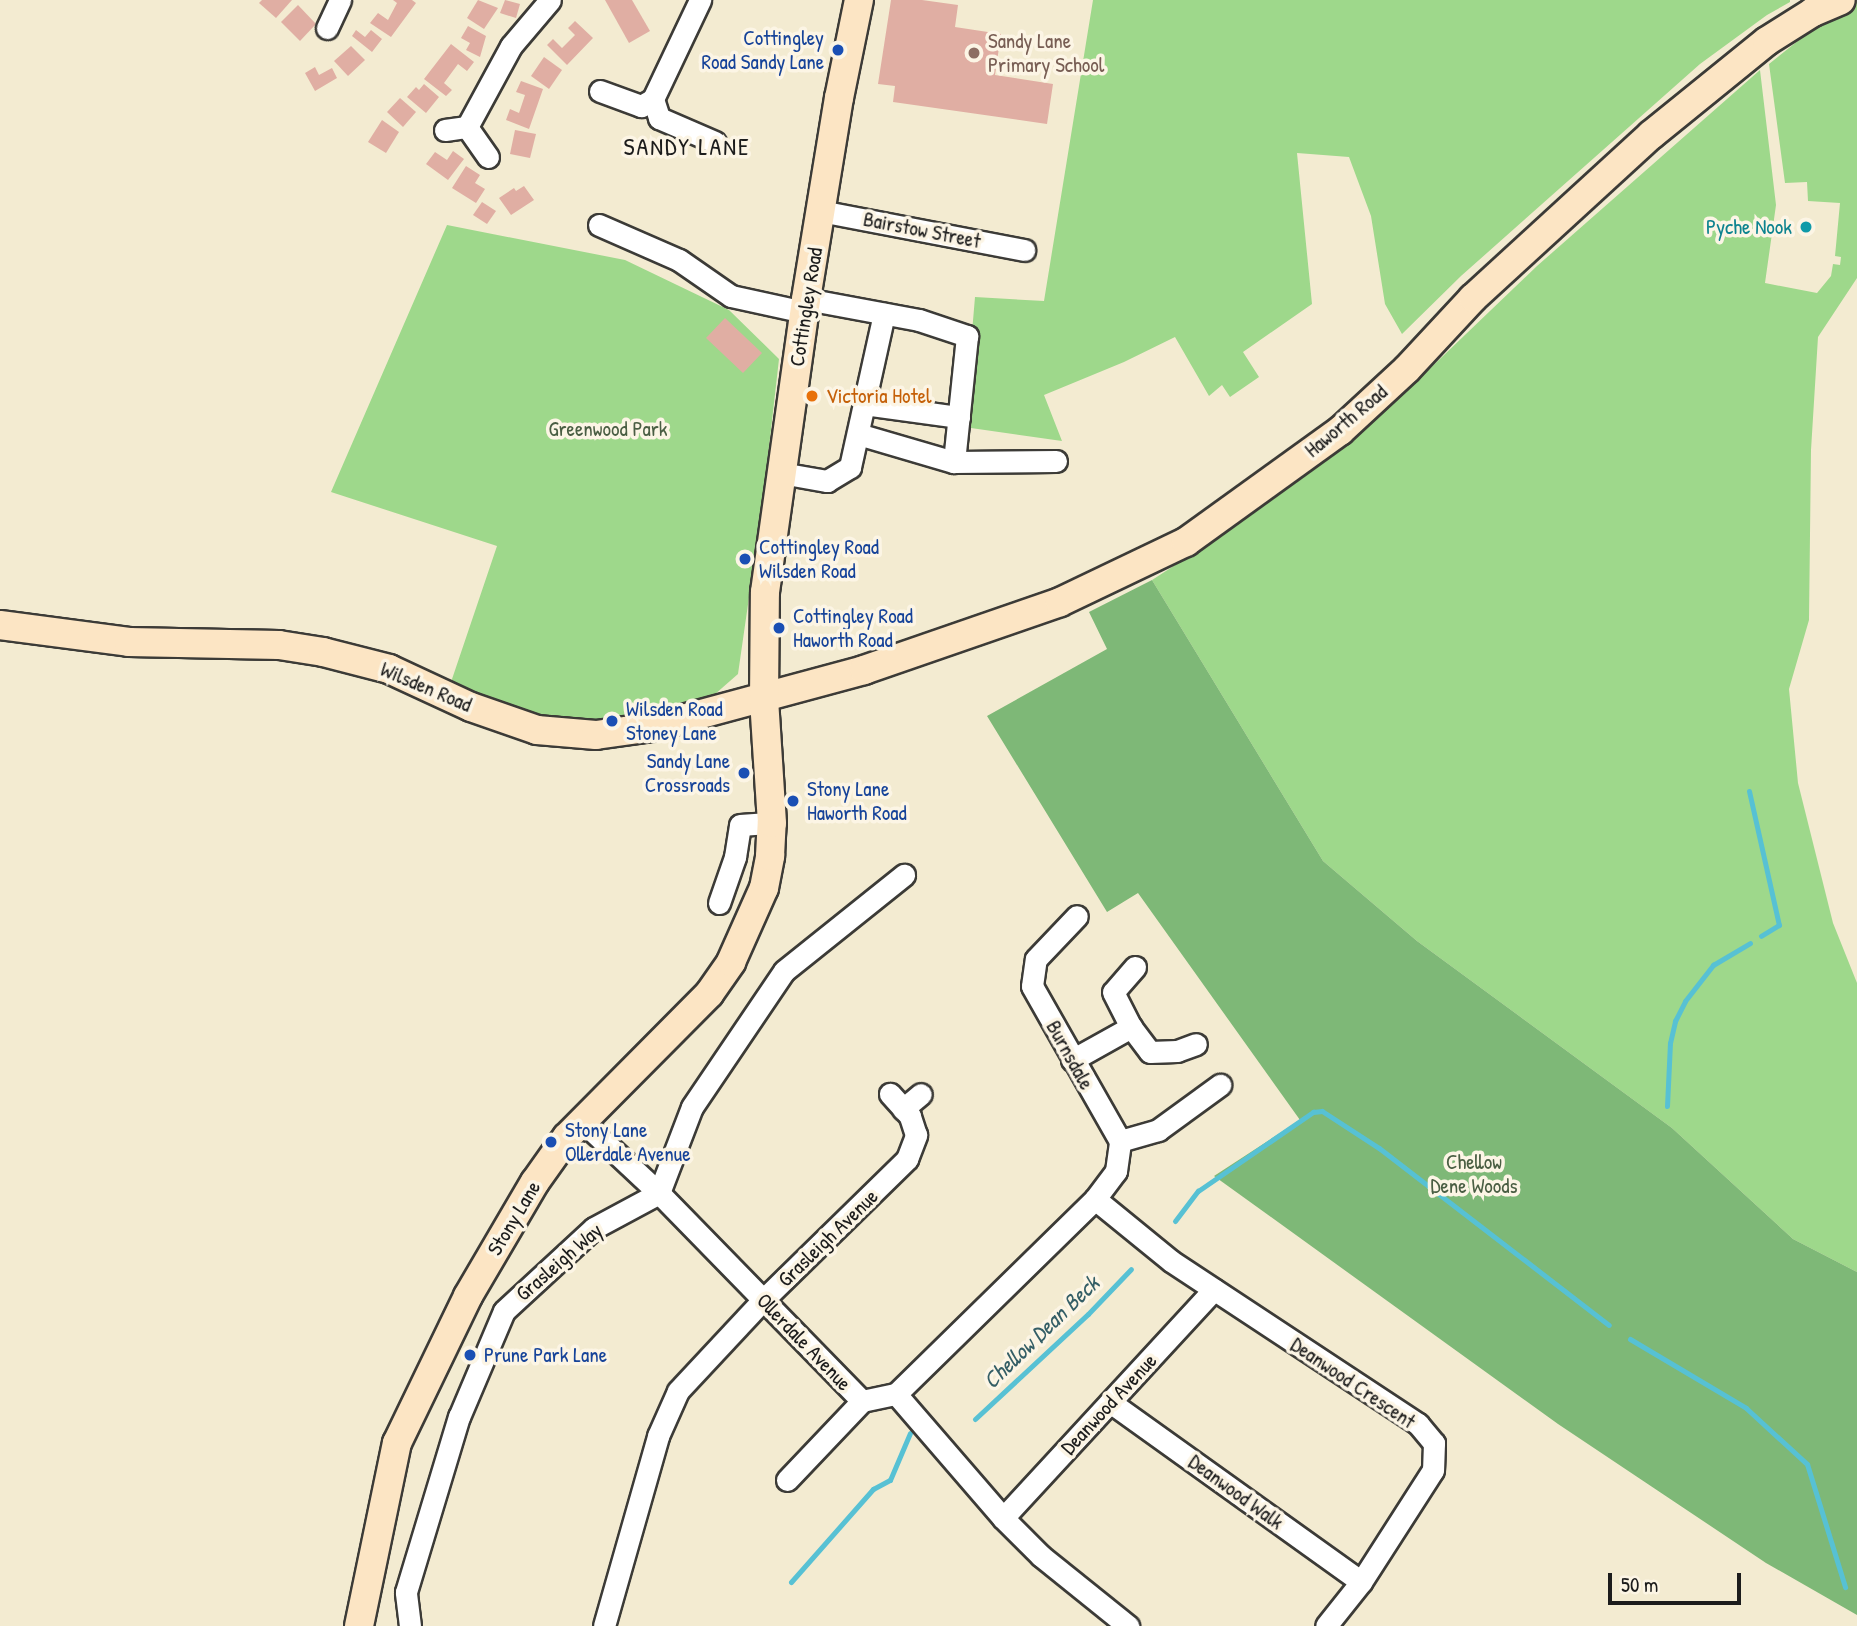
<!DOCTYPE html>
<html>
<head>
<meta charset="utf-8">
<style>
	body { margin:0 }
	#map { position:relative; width:1857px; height:1626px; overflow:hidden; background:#f3ebd1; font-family:"Patrick Hand",sans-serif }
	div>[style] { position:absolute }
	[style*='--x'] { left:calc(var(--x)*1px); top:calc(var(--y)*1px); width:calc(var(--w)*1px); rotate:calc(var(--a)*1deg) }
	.green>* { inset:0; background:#9ed88b }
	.forest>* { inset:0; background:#7eb877 }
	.stream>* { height:5px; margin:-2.5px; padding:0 2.5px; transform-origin:2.5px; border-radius:2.5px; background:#57c1d4 }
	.building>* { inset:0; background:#e0aea3 }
	.roads { filter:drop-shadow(2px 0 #3c3b37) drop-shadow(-2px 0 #3c3b37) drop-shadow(0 2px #3c3b37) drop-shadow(0 -2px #3c3b37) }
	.street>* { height:21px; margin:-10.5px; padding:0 10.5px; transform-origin:10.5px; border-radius:10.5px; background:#fff }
	.secondary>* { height:28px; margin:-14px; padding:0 14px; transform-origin:14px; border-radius:14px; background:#fce5c4 }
	.dots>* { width:19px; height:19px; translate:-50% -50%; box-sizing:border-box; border:4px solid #fcf5e5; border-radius:50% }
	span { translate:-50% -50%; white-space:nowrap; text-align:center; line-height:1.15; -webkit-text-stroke:7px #fcf5e5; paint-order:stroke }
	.transit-label { font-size:21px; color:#164399 }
	.right { translate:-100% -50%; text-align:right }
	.left { translate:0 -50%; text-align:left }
	.education-label { font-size:21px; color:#785e54 }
	.culture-label { font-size:21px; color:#0d838f }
	.street-label { font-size:21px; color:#1c1c1c }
	.food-label { font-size:21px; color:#c56008 }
	.park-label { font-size:21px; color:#4a5e43 }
	.water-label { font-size:23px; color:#345e66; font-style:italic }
	.quarter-label { font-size:24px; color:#1c1c1c; letter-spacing:2px }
	.scale { position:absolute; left:1608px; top:1573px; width:133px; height:32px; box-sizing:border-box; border:4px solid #1c1c1c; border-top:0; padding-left:9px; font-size:21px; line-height:24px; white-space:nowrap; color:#1c1c1c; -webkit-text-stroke:5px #fcf5e5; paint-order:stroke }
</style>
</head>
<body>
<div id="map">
	<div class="green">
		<i style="clip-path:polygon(1093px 0,1790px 0,1790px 2px,1767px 15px,1700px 64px,1461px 276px,1402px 334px,1385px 304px,1371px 216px,1349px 157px,1297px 153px,1312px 304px,1243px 352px,1259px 377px,1230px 397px,1222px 385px,1209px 396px,1175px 337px,1124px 362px,1044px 395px,1062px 441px,964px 427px,975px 297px,1044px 301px)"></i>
		<i style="clip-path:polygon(1857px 2px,1857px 278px,1818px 337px,1811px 450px,1809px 620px,1789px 689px,1798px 783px,1833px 923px,1857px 983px,1857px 1272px,1793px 1239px,1672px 1128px,1417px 941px,1323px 861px,1152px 580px,1228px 531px,1419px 379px,1537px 266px,1760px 70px,1776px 205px,1765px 283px,1817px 293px,1831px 276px,1833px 264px,1840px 265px,1841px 257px,1835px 256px,1840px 203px,1808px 201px,1807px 182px,1785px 183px,1769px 64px,1809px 32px)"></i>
		<i style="clip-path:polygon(447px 225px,625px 260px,729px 310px,779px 359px,763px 500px,738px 674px,714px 695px,643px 715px,588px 722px,528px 717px,450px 685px,497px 546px,331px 492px)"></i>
	</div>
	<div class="forest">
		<i style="clip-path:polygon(1152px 580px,1323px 861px,1417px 941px,1672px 1128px,1793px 1239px,1857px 1272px,1857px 1615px,1766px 1563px,1558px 1424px,1214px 1176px,1300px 1120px,1138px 893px,1107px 912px,987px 716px,1107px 649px,1089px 612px)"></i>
	</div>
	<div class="stream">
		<i style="--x:1749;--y:791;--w:137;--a:77.4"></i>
		<i style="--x:1779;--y:925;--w:21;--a:149"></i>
		<i style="--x:1667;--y:1106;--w:63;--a:-87.3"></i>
		<i style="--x:1670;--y:1043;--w:23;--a:-77"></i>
		<i style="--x:1675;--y:1021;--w:22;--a:-63"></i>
		<i style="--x:1685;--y:1001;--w:46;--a:-52.1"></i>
		<i style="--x:1713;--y:965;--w:43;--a:-30.7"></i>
		<i style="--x:1175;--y:1221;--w:38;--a:-53"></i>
		<i style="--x:1198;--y:1191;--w:140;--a:-34.5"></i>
		<i style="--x:1313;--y:1112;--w:9;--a:-6"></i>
		<i style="--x:1322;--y:1111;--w:68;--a:33"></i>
		<i style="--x:1379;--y:1148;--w:290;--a:37.6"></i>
		<i style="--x:1630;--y:1339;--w:135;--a:30.7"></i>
		<i style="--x:1746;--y:1408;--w:83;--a:42.6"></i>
		<i style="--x:1807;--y:1464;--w:129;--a:72.8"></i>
		<i style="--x:975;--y:1419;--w:154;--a:-42.9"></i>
		<i style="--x:1088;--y:1314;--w:62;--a:-46.3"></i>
		<i style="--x:791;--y:1582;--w:124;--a:-48.6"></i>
		<i style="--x:873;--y:1489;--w:19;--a:-28"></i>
		<i style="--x:890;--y:1480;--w:51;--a:-66.9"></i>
	</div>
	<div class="building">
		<i style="clip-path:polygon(262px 0,292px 0,276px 18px,259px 3px)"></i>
		<i style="clip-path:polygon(393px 0,412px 0,416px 3px,391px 37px,370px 23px,378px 13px,388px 20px,397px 3px)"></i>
		<i style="clip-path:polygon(478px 0,498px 8px,484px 29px,467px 18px)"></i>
		<i style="clip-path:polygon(505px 0,520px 4px,516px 18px,500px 13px)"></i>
		<i style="clip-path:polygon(605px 0,632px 0,650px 31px,629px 43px)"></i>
		<i style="clip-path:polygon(891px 0,922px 0,958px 5px,955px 27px,1001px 34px,995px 75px,1053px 84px,1047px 124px,893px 102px,895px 86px,878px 84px)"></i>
		<i style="clip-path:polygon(298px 5px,316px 24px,300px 41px,281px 22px)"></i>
		<i style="clip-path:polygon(575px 21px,593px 38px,567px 65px,547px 45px,553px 39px,562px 48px,575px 35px,568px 28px)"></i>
		<i style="clip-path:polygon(468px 26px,486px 36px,480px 57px,466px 50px,470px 43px,461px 38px)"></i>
		<i style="clip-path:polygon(356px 30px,365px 37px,371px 30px,382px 39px,372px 52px,352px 36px)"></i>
		<i style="clip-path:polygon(451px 44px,474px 62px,467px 71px,458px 64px,444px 83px,452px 90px,446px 96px,424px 79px)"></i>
		<i style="clip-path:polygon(351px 46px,365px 60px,348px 76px,334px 61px)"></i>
		<i style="clip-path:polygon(544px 57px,562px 70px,549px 89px,531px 76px)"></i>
		<i style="clip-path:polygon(315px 67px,319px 75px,332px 68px,337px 78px,315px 91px,305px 73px)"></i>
		<i style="clip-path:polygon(521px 81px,543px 89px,529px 129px,506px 120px,510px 109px,519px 113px,525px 95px,516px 92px)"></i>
		<i style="clip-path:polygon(424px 84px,439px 97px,426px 113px,407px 97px,416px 87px,419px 90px)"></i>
		<i style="clip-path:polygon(400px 98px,416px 112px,403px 127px,387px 112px)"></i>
		<i style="clip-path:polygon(382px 120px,399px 132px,386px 153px,368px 142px)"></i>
		<i style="clip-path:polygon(515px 130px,536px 134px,530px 158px,510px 154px)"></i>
		<i style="clip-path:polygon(453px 151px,464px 159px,448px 180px,426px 164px,435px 152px,447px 160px)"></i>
		<i style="clip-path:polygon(466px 166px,480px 175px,475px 183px,485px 189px,476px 203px,452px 188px)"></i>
		<i style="clip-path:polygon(524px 186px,534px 200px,511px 215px,499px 198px,514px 188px,516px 191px)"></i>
		<i style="clip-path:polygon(482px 202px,496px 211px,487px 224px,473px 215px)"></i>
		<i style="clip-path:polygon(725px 318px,762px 353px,743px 373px,706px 338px)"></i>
	</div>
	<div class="roads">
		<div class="street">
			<i style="--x:327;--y:28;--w:31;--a:-65"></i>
			<i style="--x:600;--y:91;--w:44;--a:20.1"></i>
			<i style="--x:641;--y:106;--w:14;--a:-30"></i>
			<i style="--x:653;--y:99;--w:110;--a:-64.6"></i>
			<i style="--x:653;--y:99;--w:20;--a:72"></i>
			<i style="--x:659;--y:118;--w:61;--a:23.2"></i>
			<i style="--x:445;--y:130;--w:22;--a:-8"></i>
			<i style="--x:488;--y:157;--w:37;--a:-125"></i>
			<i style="--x:467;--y:127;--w:92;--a:-61.5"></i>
			<i style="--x:511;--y:46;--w:60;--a:-49.7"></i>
			<i style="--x:820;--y:211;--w:208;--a:10.8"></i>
			<i style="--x:599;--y:225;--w:87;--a:23.6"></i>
			<i style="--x:679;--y:260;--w:63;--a:34.7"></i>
			<i style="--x:731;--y:296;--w:75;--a:12.4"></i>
			<i style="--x:806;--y:299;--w:115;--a:10.5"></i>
			<i style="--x:919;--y:320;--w:51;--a:18.4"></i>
			<i style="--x:967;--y:336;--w:127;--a:95.9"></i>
			<i style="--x:864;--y:404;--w:96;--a:7.8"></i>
			<i style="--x:858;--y:434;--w:100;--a:16.3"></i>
			<i style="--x:954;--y:462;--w:102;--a:-0.6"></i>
			<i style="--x:781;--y:473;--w:47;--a:9.9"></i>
			<i style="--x:827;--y:481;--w:27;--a:-31"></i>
			<i style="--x:850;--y:467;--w:157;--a:-77.5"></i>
			<i style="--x:719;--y:903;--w:49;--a:-70.8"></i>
			<i style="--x:735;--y:857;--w:32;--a:-81"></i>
			<i style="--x:740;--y:825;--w:32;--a:-4"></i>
			<i style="--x:1135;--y:967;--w:33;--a:131"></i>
			<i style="--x:1113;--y:992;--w:39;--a:63"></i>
			<i style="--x:1131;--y:1027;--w:31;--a:53"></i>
			<i style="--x:1150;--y:1052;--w:27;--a:-2"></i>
			<i style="--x:1177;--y:1051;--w:20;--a:-20"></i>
			<i style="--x:1072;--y:1060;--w:68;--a:-29.2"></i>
			<i style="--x:903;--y:1109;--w:23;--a:-40"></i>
			<i style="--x:583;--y:1122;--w:104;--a:43.1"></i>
			<i style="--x:659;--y:1193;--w:291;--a:45.7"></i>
			<i style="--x:862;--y:1401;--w:35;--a:-12"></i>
			<i style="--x:896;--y:1394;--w:279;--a:-44.4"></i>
			<i style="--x:1095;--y:1199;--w:35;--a:-53"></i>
			<i style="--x:1116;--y:1171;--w:30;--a:-82"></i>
			<i style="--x:1120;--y:1141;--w:178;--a:-119.6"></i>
			<i style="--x:1032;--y:986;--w:27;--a:-82"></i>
			<i style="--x:1036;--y:959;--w:59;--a:-46.4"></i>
			<i style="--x:1120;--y:1141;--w:40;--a:-16"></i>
			<i style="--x:1158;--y:1130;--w:77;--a:-36"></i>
			<i style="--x:1095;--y:1199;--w:98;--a:39.2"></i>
			<i style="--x:1171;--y:1261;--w:296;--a:33.4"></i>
			<i style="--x:1418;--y:1424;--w:25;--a:50"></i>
			<i style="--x:1434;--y:1443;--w:27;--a:92"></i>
			<i style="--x:1433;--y:1470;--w:133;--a:122.7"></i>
			<i style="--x:1361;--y:1582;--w:56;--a:128.5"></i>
			<i style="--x:896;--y:1394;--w:164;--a:49.2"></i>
			<i style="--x:1003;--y:1518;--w:54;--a:45"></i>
			<i style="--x:1041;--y:1556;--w:112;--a:38.8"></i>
			<i style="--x:1110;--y:1402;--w:309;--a:35.6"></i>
			<i style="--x:787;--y:1480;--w:109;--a:-46.5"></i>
			<i style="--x:1003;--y:1518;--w:311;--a:-47.3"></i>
			<i style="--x:410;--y:1626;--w:34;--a:-97"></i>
			<i style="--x:406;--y:1592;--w:183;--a:-73.2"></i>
			<i style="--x:459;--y:1417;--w:115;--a:-67"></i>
			<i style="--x:504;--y:1311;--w:122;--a:-42.7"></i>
			<i style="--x:594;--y:1228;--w:74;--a:-28.3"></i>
			<i style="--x:659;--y:1193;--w:92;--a:-69"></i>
			<i style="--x:692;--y:1107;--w:164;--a:-55.9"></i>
			<i style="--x:784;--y:971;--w:154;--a:-38.7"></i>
			<i style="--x:604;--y:1626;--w:198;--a:-74.1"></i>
			<i style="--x:658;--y:1436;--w:49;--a:-66"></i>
			<i style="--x:678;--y:1391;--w:125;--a:-47"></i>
			<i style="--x:763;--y:1300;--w:202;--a:-44.4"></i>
			<i style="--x:907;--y:1159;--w:26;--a:-69"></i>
			<i style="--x:916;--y:1135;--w:20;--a:-108"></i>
			<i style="--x:910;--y:1116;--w:30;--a:-132"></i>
		</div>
		<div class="secondary">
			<i style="--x:0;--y:625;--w:130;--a:7.5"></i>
			<i style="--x:129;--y:642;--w:150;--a:1.1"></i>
			<i style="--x:279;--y:645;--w:45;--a:9"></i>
			<i style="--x:323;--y:652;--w:68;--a:14.4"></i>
			<i style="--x:389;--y:669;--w:90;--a:24.9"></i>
			<i style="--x:471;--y:707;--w:70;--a:19.2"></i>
			<i style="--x:537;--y:730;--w:59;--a:4.8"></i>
			<i style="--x:596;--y:735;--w:58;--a:-8"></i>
			<i style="--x:653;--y:727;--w:219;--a:-15.1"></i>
			<i style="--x:864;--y:670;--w:207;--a:-19.1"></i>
			<i style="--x:1060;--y:602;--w:140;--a:-25.5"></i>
			<i style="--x:1186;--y:542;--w:190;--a:-35.8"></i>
			<i style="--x:1340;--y:431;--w:91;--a:-42.8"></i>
			<i style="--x:1407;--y:369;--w:97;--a:-47.1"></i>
			<i style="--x:1473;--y:298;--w:241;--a:-42.5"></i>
			<i style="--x:1651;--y:135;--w:149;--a:-39"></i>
			<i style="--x:1767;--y:41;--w:54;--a:-32.2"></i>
			<i style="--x:1813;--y:12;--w:30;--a:-23"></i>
			<i style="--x:359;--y:1626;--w:187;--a:-78.3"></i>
			<i style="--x:397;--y:1443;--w:163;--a:-64.2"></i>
			<i style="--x:468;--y:1296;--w:132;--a:-59.6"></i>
			<i style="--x:535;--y:1182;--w:55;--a:-54.6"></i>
			<i style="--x:567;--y:1137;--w:202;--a:-45.2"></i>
			<i style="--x:709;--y:994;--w:39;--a:-55"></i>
			<i style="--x:731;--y:962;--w:81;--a:-66"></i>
			<i style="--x:764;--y:888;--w:33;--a:-79"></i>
			<i style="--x:770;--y:856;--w:33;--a:-87"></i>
			<i style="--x:772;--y:823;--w:124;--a:-93.7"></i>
			<i style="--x:764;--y:699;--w:107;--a:-89.5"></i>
			<i style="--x:765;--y:592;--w:296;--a:-82"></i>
			<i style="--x:806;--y:299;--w:204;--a:-80.7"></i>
			<i style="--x:839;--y:98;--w:100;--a:-78.5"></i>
		</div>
	</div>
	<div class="dots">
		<i style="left:838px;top:50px;background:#1a4fb4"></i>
		<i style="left:974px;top:53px;background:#8d6e63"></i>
		<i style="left:1806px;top:227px;background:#0f9aa8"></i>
		<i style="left:812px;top:396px;background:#e8710a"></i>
		<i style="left:745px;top:559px;background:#1a4fb4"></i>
		<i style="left:779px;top:628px;background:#1a4fb4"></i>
		<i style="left:612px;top:721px;background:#1a4fb4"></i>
		<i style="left:744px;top:773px;background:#1a4fb4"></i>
		<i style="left:793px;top:801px;background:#1a4fb4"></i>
		<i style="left:551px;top:1142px;background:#1a4fb4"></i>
		<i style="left:470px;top:1355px;background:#1a4fb4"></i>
	</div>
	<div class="transit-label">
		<span class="right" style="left:824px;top:50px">Cottingley<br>Road Sandy Lane</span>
		<span class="left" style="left:759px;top:559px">Cottingley Road<br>Wilsden Road</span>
		<span class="left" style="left:793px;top:628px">Cottingley Road<br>Haworth Road</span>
		<span class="left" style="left:626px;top:721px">Wilsden Road<br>Stoney Lane</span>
		<span class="right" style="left:730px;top:773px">Sandy Lane<br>Crossroads</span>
		<span class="left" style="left:807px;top:801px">Stony Lane<br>Haworth Road</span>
		<span class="left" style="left:565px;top:1142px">Stony Lane<br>Ollerdale Avenue</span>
		<span class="left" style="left:484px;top:1355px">Prune Park Lane</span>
	</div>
	<div class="education-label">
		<span class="left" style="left:988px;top:53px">Sandy Lane<br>Primary School</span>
	</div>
	<div class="culture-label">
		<span class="right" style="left:1792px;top:227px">Pyche Nook</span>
	</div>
	<div class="street-label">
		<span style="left:922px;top:230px;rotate:11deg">Bairstow Street</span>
		<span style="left:806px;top:307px;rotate:-81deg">Cottingley Road</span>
		<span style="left:1346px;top:421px;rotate:-40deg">Haworth Road</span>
		<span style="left:426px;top:687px;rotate:23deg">Wilsden Road</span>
		<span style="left:1070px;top:1055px;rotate:61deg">Burnsdale</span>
		<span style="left:514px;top:1218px;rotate:-59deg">Stony Lane</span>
		<span style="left:828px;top:1238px;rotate:-44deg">Grasleigh Avenue</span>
		<span style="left:559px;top:1262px;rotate:-41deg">Grasleigh Way</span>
		<span style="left:804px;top:1342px;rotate:46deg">Ollerdale Avenue</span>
		<span style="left:1353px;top:1383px;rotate:34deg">Deanwood Crescent</span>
		<span style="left:1109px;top:1404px;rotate:-47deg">Deanwood Avenue</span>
		<span style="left:1236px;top:1492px;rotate:36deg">Deanwood Walk</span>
	</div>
	<div class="food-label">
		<span class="left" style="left:826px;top:396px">Victoria Hotel</span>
	</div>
	<div class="park-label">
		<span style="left:608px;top:429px">Greenwood Park</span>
		<span style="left:1474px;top:1174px">Chellow<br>Dene Woods</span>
	</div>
	<div class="water-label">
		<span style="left:1041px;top:1332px;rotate:-44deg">Chellow Dean Beck</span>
	</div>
	<div class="quarter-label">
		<span style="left:687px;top:147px">SANDY LANE</span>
	</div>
	<div class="scale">50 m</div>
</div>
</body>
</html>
